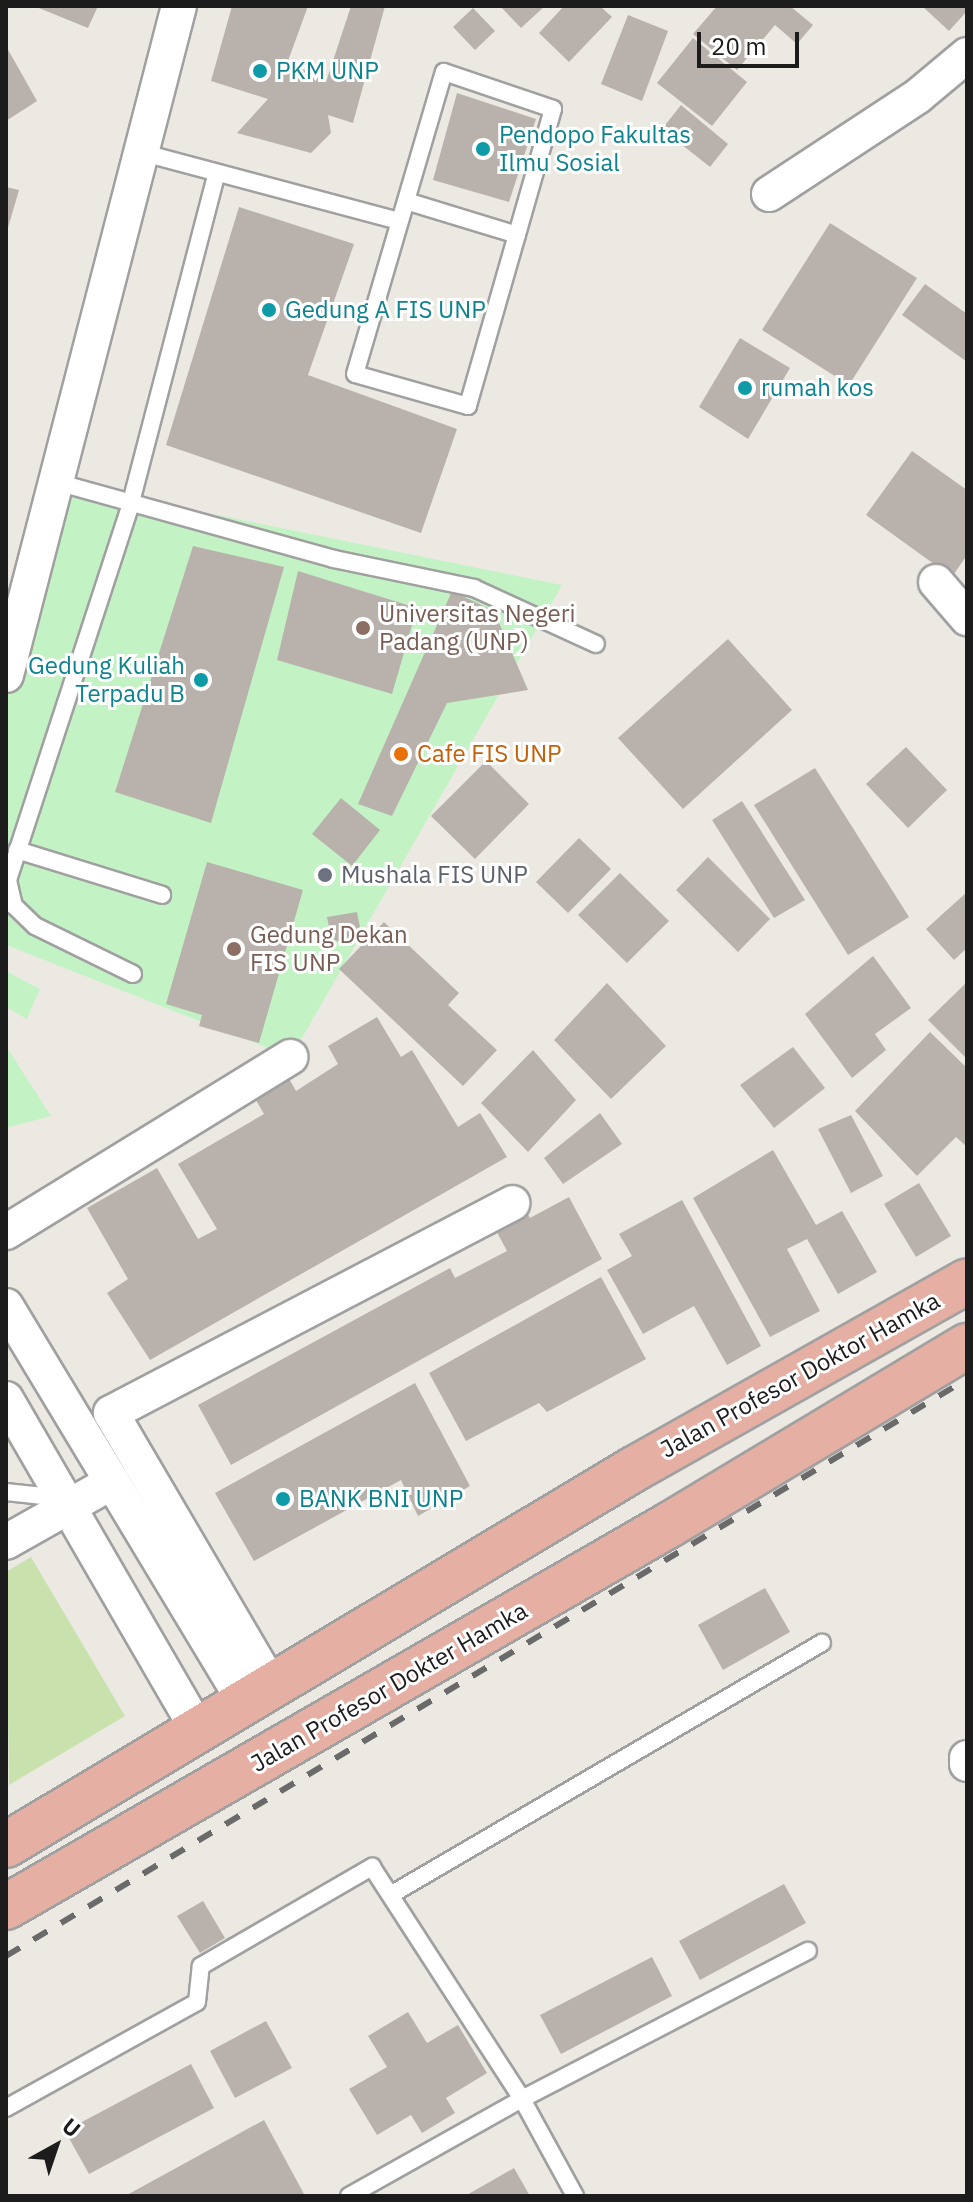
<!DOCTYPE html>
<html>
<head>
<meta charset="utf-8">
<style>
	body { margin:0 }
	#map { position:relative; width:973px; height:2202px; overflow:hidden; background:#ece9e3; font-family:"IBM Plex Sans",sans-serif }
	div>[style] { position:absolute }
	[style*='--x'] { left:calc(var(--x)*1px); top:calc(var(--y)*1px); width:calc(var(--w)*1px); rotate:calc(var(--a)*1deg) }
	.grass>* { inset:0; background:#c9e2ad }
	.park>* { inset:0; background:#c3f3c5 }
	.building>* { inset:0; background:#b9b2ac }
	.roads { filter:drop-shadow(2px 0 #a0a0a0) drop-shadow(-2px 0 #a0a0a0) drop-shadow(0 2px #a0a0a0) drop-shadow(0 -2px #a0a0a0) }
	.service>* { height:16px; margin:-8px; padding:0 8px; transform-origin:8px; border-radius:8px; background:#fff }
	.minor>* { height:34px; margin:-17px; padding:0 17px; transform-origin:17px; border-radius:17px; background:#fff }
	.trunk>* { height:44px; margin:-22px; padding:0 22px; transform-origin:22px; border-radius:22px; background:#e6afa3 }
	.rail>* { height:6px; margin-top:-3px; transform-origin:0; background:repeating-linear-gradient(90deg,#6a6a6a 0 16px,transparent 0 32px) }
	.dots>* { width:22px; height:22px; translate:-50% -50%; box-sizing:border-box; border:4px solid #fff; border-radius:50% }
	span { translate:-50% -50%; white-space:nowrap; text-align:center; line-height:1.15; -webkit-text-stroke:6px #fff; paint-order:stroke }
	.culture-label { font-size:24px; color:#0d838f }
	.left { translate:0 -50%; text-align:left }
	.right { translate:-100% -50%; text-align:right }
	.education-label { font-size:24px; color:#785e54 }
	.food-label { font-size:24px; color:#c56008 }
	.worship-label { font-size:24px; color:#5b616d }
	.street-label { font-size:24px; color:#1c1c1c }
	.frame { position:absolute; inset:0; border:8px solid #1c1c1c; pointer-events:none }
	.north { position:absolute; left:16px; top:2106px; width:80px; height:80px; -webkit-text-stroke:6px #fff; paint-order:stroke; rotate:40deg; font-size:22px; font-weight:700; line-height:32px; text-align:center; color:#1c1c1c }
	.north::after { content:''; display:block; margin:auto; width:28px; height:36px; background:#1c1c1c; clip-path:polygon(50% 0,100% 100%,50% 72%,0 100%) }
	.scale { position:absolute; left:697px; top:32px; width:102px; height:36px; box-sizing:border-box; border:4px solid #1c1c1c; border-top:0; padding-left:10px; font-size:24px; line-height:28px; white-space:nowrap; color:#1c1c1c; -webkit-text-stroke:6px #fff; paint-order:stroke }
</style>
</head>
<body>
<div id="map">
	<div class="grass">
		<i style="clip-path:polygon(31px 1557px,125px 1716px,9px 1785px,6px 1572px)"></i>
	</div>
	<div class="park">
		<i style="clip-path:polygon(60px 483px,562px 585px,291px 1057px,6px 945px,6px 669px)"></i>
		<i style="clip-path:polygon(6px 971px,40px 989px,27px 1019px,6px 1007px)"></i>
		<i style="clip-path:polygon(6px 1046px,51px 1116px,6px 1128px)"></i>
	</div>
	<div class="building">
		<i style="clip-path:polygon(34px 6px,98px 6px,88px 28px)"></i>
		<i style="clip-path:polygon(232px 6px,308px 6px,288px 61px,326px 82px,351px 6px,385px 6px,353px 123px,328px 115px,331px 133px,311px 153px,237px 133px,268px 99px,211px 81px)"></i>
		<i style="clip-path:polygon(500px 6px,545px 6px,521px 28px)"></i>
		<i style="clip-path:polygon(564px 6px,600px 6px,612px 17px,569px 62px,539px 33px)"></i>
		<i style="clip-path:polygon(717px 6px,790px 6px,813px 25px,797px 44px,775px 25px,737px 70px,693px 34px)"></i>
		<i style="clip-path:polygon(922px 6px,967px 6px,967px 11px,949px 31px)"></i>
		<i style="clip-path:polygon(473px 8px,495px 31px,475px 50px,453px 27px)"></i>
		<i style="clip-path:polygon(628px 15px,668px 31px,642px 101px,601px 84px)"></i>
		<i style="clip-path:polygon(693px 38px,747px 82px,712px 126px,657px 83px)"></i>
		<i style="clip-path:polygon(6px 46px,37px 101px,6px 121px)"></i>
		<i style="clip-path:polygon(457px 93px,536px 119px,509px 202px,433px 180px)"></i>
		<i style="clip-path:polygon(681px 105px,728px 144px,710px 167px,662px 129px)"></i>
		<i style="clip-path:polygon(6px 187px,19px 190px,7px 231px,6px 231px)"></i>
		<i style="clip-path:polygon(239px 207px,354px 244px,308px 375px,457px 429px,421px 533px,166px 445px)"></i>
		<i style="clip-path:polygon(830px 223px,917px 278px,849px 385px,762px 330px)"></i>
		<i style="clip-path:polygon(925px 284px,967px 314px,967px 362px,902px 315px)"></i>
		<i style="clip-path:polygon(740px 338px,790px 368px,748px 439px,699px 407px)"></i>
		<i style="clip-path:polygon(912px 451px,967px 490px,967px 555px,952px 577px,866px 515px)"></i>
		<i style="clip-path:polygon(193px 546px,284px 567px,211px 823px,115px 792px)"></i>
		<i style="clip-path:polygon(298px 571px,417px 608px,392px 694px,277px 660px)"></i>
		<i style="clip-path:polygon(452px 591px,494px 611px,528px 690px,447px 703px,392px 816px,358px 804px)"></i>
		<i style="clip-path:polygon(728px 639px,792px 710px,683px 809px,618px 738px)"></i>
		<i style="clip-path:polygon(906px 747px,947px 790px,908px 828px,866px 784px)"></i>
		<i style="clip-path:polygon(486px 761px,529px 804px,475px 859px,431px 816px)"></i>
		<i style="clip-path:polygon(815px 768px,909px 917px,848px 955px,754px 805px)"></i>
		<i style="clip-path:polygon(341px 798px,380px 830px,352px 866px,312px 834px)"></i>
		<i style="clip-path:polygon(742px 801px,805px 900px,774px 918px,712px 820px)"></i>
		<i style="clip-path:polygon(579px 838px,611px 869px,568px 913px,536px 882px)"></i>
		<i style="clip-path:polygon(708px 857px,770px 919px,738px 952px,676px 890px)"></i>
		<i style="clip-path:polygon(207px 862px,303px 890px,259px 1043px,199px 1026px,202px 1015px,166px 1004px)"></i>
		<i style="clip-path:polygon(620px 873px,669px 921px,627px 963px,578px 915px)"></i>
		<i style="clip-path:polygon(967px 892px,967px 948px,954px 960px,926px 929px)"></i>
		<i style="clip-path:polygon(357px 912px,362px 937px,332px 942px,327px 917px)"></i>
		<i style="clip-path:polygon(384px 922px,459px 993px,448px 1005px,497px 1050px,463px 1086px,339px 969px)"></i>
		<i style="clip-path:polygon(873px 956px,911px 1008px,875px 1034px,886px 1050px,852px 1078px,805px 1014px)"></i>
		<i style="clip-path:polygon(967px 982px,967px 1059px,928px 1020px)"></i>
		<i style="clip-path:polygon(607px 983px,666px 1046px,611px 1099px,554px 1040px)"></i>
		<i style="clip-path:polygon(377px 1017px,401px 1057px,412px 1050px,458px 1127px,480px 1113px,507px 1157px,150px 1360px,107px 1293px,128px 1279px,87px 1208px,157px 1168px,198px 1239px,217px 1229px,178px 1164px,264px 1114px,249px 1088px,283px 1068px,296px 1091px,338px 1064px,328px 1046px)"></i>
		<i style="clip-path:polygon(930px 1032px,967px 1068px,967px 1147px,956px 1137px,917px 1176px,855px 1111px)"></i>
		<i style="clip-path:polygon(793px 1047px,825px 1088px,774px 1128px,740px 1085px)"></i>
		<i style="clip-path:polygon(533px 1050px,576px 1100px,528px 1152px,481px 1103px)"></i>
		<i style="clip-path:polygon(600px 1113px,622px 1144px,563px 1184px,544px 1158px)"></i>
		<i style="clip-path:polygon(851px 1115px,883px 1176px,851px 1193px,818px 1129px)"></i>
		<i style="clip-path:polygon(773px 1150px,816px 1225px,842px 1211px,877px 1272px,838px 1294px,807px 1239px,787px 1249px,820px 1311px,770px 1337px,693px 1198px)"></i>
		<i style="clip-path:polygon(919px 1183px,951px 1236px,916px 1257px,884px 1204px)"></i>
		<i style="clip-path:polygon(569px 1197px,602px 1259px,231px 1465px,198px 1405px,450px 1268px,455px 1278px,507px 1251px,493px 1225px,525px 1209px,530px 1218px)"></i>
		<i style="clip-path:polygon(682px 1200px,761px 1346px,727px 1365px,694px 1306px,643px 1334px,607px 1270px,632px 1256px,619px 1234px)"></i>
		<i style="clip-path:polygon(601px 1277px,646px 1359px,547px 1412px,539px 1403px,466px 1441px,429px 1373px)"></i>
		<i style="clip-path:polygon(415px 1383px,470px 1486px,418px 1516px,401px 1480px,254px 1561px,215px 1493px)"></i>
		<i style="clip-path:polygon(765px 1588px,790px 1632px,723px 1670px,698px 1625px)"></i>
		<i style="clip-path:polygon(784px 1884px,806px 1923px,700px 1980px,679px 1941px)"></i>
		<i style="clip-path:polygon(203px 1901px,225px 1938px,200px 1953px,177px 1916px)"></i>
		<i style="clip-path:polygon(652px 1957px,672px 1996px,561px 2054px,540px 2015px)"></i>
		<i style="clip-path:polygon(408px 2012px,427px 2043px,458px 2025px,487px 2073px,446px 2098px,455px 2113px,422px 2133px,411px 2115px,377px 2135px,349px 2089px,387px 2067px,368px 2036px)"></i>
		<i style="clip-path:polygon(266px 2021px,292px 2068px,235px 2098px,210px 2051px)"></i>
		<i style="clip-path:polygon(191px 2064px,214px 2108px,89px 2174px,65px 2131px)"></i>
		<i style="clip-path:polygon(264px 2120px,304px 2194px,125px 2196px)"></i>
		<i style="clip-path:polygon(514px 2168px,530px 2196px,465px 2196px)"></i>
	</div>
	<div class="roads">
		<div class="service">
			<i style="--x:444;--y:72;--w:115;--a:18.7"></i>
			<i style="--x:553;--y:109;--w:309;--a:106"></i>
			<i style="--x:468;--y:406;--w:117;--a:-164.2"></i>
			<i style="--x:355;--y:374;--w:315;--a:-73.6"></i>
			<i style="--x:140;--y:152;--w:268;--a:14.9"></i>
			<i style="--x:406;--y:201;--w:116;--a:17"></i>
			<i style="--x:60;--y:483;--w:284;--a:15.5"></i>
			<i style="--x:334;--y:559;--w:143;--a:11.7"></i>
			<i style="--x:474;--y:588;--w:134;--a:24.7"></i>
			<i style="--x:17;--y:850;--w:152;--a:17.2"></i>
			<i style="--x:133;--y:974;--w:109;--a:-153.9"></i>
			<i style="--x:35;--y:926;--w:29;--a:-136"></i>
			<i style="--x:14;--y:906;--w:27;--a:-103"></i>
			<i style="--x:8;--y:880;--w:393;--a:-71.9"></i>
			<i style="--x:130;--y:506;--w:342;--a:-75.4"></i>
			<i style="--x:6;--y:1492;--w:56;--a:6.1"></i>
			<i style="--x:392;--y:1894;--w:498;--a:-30.3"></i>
			<i style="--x:6;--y:2108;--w:218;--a:-29"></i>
			<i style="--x:197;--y:2002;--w:36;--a:-84"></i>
			<i style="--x:201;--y:1966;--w:198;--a:-30.1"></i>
			<i style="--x:372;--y:1867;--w:276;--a:57.1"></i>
			<i style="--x:522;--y:2099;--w:111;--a:61.3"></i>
			<i style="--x:349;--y:2196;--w:198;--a:-29.3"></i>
			<i style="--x:522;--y:2099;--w:322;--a:-27.4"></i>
		</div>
		<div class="minor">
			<i style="--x:769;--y:194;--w:178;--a:-33.3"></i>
			<i style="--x:918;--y:96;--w:64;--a:-39.9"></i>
			<i style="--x:936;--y:582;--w:48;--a:49.3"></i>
			<i style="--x:6;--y:675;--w:691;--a:-75.5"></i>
			<i style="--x:6;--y:1232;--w:334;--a:-31.6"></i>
			<i style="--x:6;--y:1306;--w:465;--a:58.9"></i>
			<i style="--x:6;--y:1399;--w:386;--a:59.9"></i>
			<i style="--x:6;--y:1542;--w:122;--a:-29.5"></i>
			<i style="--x:273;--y:1689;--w:320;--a:-120.4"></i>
			<i style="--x:111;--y:1413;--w:453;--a:-27.6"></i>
			<i style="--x:967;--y:1758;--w:6;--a:90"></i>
		</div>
		<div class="trunk">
			<i style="--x:6;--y:1845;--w:732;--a:-30.91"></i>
			<i style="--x:634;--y:1469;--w:382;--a:-29.4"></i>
			<i style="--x:6;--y:1907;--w:765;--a:-29.95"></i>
			<i style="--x:669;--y:1525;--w:348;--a:-31"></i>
		</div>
	</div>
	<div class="rail">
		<i style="--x:6;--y:1956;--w:1121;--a:-30.98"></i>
	</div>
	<div class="dots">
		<i style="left:260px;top:71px;background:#0f9aa8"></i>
		<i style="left:483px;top:149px;background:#0f9aa8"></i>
		<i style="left:269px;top:310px;background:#0f9aa8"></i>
		<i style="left:745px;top:388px;background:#0f9aa8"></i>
		<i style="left:363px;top:628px;background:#8d6e63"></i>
		<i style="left:201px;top:680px;background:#0f9aa8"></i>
		<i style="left:401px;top:754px;background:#e8710a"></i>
		<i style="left:325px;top:875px;background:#6b7280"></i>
		<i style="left:234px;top:949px;background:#8d6e63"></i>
		<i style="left:283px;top:1499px;background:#0f9aa8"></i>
	</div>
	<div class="culture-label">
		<span class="left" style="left:276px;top:71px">PKM UNP</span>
		<span class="left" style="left:499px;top:149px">Pendopo Fakultas<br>Ilmu Sosial</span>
		<span class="left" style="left:285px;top:310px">Gedung A FIS UNP</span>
		<span class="left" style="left:761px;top:388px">rumah kos</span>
		<span class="right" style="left:185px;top:680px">Gedung Kuliah<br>Terpadu B</span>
		<span class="left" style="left:299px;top:1499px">BANK BNI UNP</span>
	</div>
	<div class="education-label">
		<span class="left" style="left:379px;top:628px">Universitas Negeri<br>Padang (UNP)</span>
		<span class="left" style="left:250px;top:949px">Gedung Dekan<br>FIS UNP</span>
	</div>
	<div class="food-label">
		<span class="left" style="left:417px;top:754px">Cafe FIS UNP</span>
	</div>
	<div class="worship-label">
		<span class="left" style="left:341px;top:875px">Mushala FIS UNP</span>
	</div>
	<div class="street-label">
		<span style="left:800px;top:1375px;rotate:-29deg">Jalan Profesor Doktor Hamka</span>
		<span style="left:389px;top:1687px;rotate:-30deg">Jalan Profesor Dokter Hamka</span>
	</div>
	<div class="frame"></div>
	<div class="north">U</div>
	<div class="scale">20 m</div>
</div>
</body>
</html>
